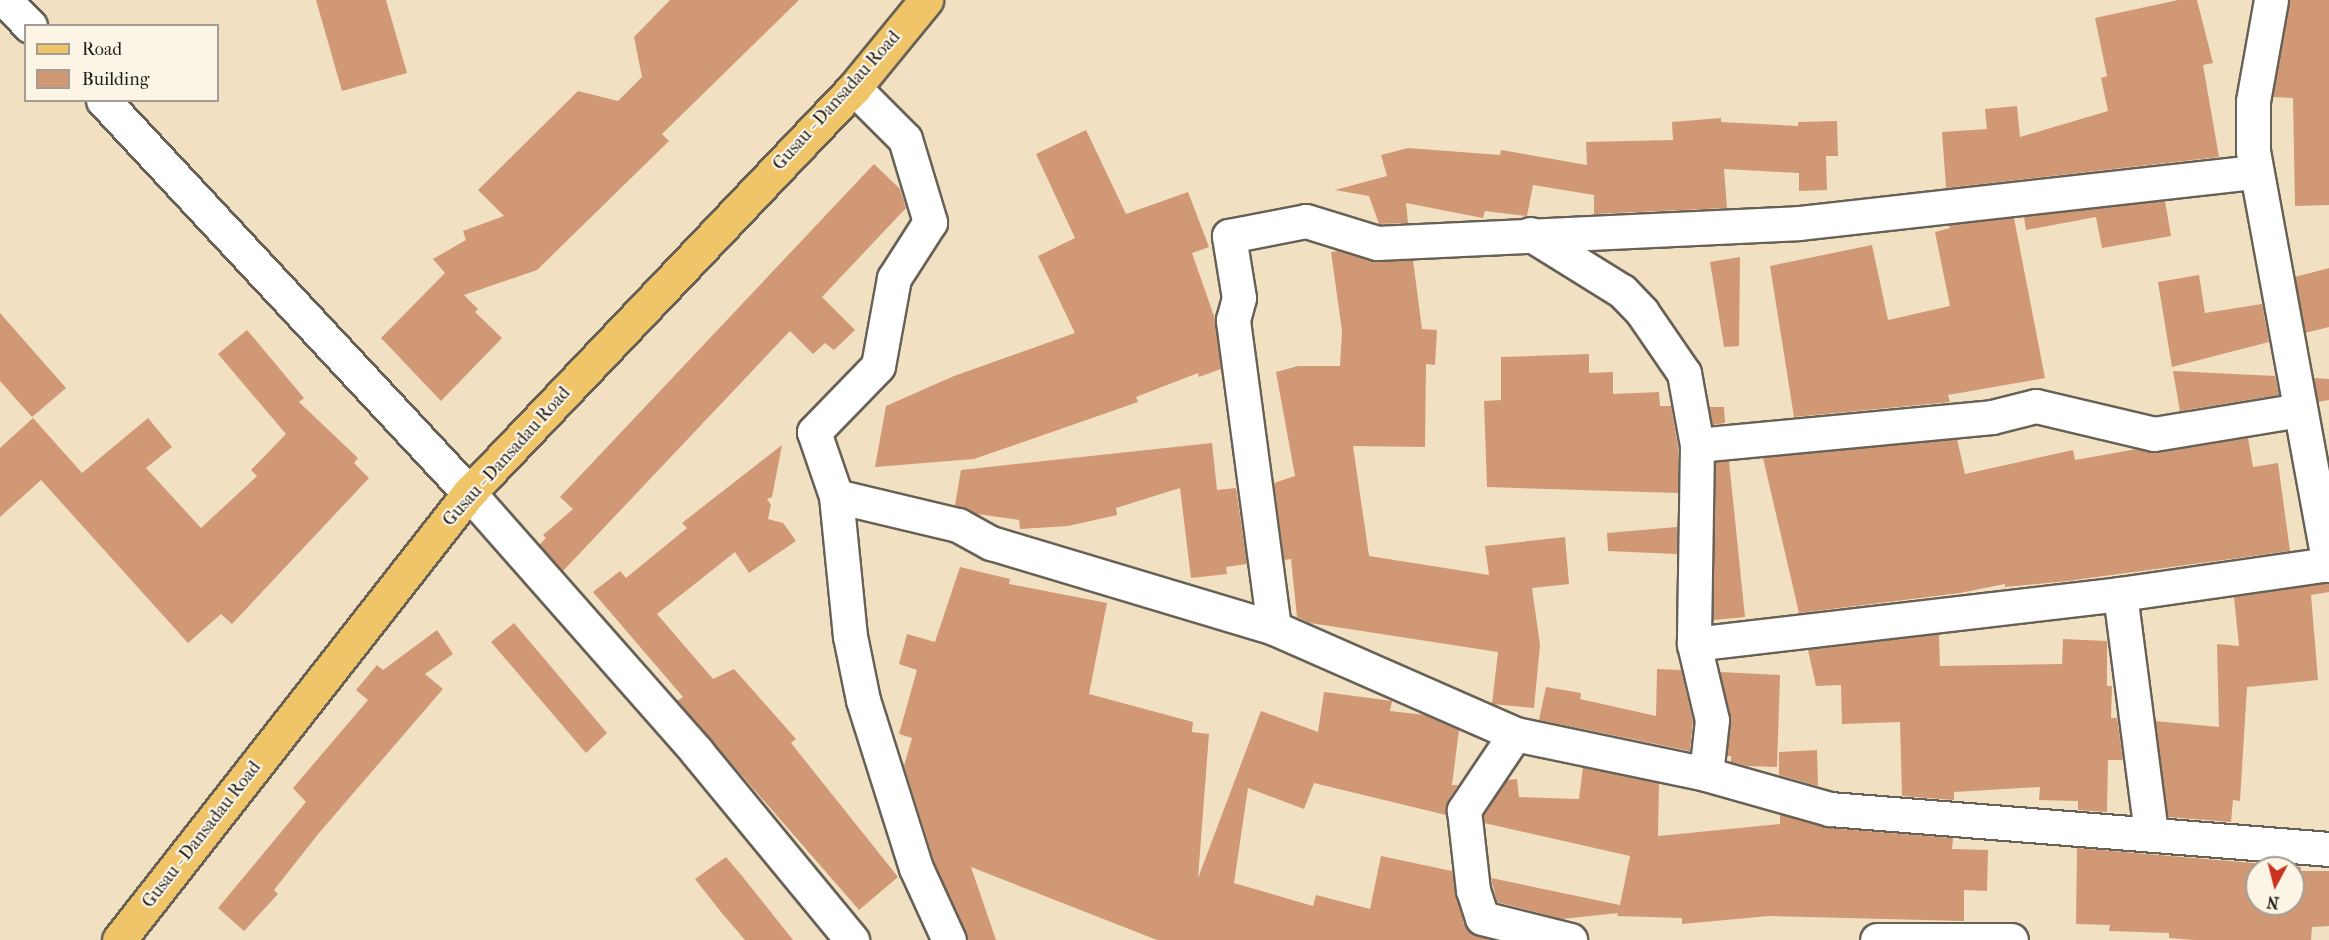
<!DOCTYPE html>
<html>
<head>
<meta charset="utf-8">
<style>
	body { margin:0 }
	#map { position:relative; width:2329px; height:940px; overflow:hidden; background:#f2e0c2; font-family:"IM FELL French Canon",serif }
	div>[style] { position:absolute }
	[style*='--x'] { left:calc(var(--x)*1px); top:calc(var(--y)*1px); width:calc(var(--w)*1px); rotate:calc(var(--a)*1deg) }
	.building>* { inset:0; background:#d19876 }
	.roads { filter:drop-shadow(2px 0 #676156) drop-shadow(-2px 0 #676156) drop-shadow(0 2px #676156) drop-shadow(0 -2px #676156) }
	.street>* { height:33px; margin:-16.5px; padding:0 16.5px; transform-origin:16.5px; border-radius:16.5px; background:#fff }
	.primary>* { height:33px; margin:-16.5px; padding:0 16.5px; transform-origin:16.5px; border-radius:16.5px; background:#f0c469 }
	span { translate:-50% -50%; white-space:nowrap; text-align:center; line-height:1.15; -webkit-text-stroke:4.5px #fcf5e5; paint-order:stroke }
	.street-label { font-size:18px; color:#1c1c1c }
	.legend { position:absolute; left:24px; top:24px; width:195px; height:78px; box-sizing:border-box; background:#fcf5e5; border:2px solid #a29e95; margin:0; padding:8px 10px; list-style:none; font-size:18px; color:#1c1c1c }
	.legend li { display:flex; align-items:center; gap:12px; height:30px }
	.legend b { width:30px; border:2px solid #a29e95 }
	.north { position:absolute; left:2245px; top:856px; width:60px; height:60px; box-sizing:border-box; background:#fcf5e5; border:2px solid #a29e95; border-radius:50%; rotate:187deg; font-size:16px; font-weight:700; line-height:24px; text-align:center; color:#1c1c1c }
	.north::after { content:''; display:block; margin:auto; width:21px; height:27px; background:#c8321e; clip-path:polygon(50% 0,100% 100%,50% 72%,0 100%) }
</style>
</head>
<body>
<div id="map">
	<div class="building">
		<i style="clip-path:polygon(316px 0,386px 0,407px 73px,342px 91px)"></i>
		<i style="clip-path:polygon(670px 0,799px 0,662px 134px,669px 141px,537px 270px,464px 295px,478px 309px,475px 312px,502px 338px,441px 401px,381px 338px,445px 273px,433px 259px,466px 240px,463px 231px,504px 216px,478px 190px,578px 91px,618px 101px,642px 77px,634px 37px)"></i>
		<i style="clip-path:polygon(2178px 0,2197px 0,2213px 63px,2203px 65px,2219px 157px,1946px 188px,1942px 132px,1987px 129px,1985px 109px,2017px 106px,2020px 137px,2108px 111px,2101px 78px,2107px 76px,2095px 18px)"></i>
		<i style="clip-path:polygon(2289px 0,2329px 0,2329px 205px,2295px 206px,2293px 98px,2273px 97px)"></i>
		<i style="clip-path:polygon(1721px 118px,1721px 122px,1798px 126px,1798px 122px,1837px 121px,1838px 156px,1826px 156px,1827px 190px,1799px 191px,1799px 173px,1724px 169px,1727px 208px,1594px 214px,1594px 195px,1533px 185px,1527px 216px,1485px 211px,1483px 218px,1406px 203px,1408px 223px,1379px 224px,1369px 196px,1335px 190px,1387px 176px,1381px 155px,1408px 148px,1500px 155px,1501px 150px,1587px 165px,1586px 142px,1673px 140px,1672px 122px)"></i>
		<i style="clip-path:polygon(1086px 130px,1126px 214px,1188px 192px,1209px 247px,1192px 253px,1215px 319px,1221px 369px,1199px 377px,1198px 373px,1136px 397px,1138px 402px,974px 459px,875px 467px,886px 406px,954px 376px,1075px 333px,1038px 256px,1075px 238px,1036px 154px)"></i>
		<i style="clip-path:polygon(874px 164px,900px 189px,906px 208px,822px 297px,855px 330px,834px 350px,825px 343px,813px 354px,790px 331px,563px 571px,539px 545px,546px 538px,543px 535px,573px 509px,560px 497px)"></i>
		<i style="clip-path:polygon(2165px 201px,2171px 236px,2102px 248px,2096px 217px,2026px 230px,2024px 217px)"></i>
		<i style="clip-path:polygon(2014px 218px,2045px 378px,1948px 395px,1950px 402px,1794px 417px,1770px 266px,1872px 245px,1888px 320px,1950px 306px,1935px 232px,1950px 228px,1949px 225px)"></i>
		<i style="clip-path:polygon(1339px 251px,1377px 262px,1413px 260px,1422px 329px,1437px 330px,1435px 365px,1426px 364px,1425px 447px,1353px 446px,1369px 556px,1489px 575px,1485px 546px,1565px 537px,1569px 584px,1532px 588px,1540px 645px,1534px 708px,1492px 704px,1498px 652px,1310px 623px,1297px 617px,1291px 559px,1284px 560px,1274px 483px,1295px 476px,1276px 372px,1298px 366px,1340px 366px,1342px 331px,1331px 252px)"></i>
		<i style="clip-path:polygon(1740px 257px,1739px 346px,1724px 347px,1710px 262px)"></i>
		<i style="clip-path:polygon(2329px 268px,2329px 327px,2305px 333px,2295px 277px)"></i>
		<i style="clip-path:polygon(2199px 275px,2205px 313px,2262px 304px,2269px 342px,2172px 367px,2158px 282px)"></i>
		<i style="clip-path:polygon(0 313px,66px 388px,32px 417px,0 381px)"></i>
		<i style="clip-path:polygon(247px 330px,304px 398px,299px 402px,358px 458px,354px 463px,369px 478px,232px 624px,221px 614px,188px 643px,41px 480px,0 517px,0 448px,33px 418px,82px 473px,148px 418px,172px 447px,146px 468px,201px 528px,257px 476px,251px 470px,286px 434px,218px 354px)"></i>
		<i style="clip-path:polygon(1589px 354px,1589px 373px,1613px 372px,1613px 394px,1659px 392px,1660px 406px,1671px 406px,1678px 447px,1678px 493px,1487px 487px,1484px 401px,1501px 400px,1501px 357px)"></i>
		<i style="clip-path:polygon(2173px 371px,2275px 376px,2279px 395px,2180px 411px)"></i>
		<i style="clip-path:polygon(2314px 378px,2329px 379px,2329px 400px,2318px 402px)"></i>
		<i style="clip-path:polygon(1709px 407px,1724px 407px,1725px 423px,1712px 425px)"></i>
		<i style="clip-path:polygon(2248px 438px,2253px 467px,2278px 463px,2290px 551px,2067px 581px,2005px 587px,2005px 584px,1960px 593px,1799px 613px,1763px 458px,1957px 439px,1965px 474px,2073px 450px,2075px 460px,2137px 449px,2157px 453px)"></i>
		<i style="clip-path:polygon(1212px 443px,1217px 490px,1236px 488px,1247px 564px,1226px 567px,1227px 574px,1191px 578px,1180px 488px,1116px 508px,1117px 515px,1068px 526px,1020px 529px,1019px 520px,977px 514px,955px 505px,961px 470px)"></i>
		<i style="clip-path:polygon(782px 445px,772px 497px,767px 499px,771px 505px,768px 519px,783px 523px,796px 541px,749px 573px,735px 552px,657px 614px,713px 679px,734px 669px,796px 739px,791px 743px,898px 877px,859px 910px,677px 701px,683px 697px,593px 592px,620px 571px,626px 578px,687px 528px,682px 523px)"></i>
		<i style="clip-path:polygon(1729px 461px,1745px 617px,1713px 620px,1715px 462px)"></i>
		<i style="clip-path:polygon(1677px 527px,1677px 554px,1608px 551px,1607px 533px)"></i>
		<i style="clip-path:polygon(960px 567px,1010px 579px,1009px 584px,1107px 603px,1089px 694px,1193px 722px,1192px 732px,1209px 734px,1198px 878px,1261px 711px,1318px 732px,1324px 692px,1392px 701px,1390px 711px,1425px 715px,1459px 730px,1452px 785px,1458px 785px,1448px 800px,1446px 815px,1314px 783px,1304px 809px,1248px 788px,1234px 883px,1313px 906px,1316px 895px,1370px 909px,1381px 856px,1452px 871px,1464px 924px,1470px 932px,1493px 940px,1157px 940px,971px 867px,996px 940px,967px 940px,934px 861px,904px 766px,912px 738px,899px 734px,917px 670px,899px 664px,907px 634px,935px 642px)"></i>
		<i style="clip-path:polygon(2329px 583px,2329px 592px,2311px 595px,2318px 680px,2247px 687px,2240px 801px,2233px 800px,2231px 822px,2168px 817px,2155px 721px,2219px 727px,2217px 644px,2239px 646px,2234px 597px)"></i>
		<i style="clip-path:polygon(514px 623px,607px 733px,586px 753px,491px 642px)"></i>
		<i style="clip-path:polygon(437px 630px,453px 654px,425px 674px,443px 689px,319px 833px,274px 890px,278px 894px,244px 931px,218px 908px,306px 802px,293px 788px,368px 700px,356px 690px,377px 665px,383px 670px)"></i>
		<i style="clip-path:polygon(1939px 634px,1940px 666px,2062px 664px,2063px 639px,2107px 641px,2107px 686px,2112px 686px,2111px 718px,2117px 718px,2123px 760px,2108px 760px,2107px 812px,2078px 810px,2078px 801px,2039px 800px,2040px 787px,1954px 792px,1954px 800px,1902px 796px,1900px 722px,1842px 724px,1841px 685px,1816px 686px,1808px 650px)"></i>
		<i style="clip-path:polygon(1657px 669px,1681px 670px,1693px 721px,1690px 751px,1539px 720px,1546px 687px,1581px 693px,1580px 699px,1656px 716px)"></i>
		<i style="clip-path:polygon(1720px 672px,1780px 675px,1777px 767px,1747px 766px,1731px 762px,1731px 756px,1727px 756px,1730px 716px)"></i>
		<i style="clip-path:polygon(1817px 750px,1818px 786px,1779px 775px,1779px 752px)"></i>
		<i style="clip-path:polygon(1583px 767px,1659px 783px,1658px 836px,1780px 824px,1780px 814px,1828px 828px,1953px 838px,1952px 849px,1988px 850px,1987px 891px,1964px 890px,1964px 921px,1769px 916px,1682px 924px,1682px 918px,1617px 916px,1618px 913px,1562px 919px,1497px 902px,1491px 878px,1620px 905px,1630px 856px,1484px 823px,1483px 815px,1507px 780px,1517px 779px,1519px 797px,1579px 799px)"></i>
		<i style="clip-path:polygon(evenodd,2077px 848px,2301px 867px,2301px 871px,2329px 871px,2329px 926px,2312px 927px,2311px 940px,2193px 940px,2169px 938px,2169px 933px,2109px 931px,2110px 925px,2076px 924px,2077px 848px,2257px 868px,2293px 868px,2293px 904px,2257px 904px,2257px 868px)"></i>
		<i style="clip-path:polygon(726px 857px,742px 876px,793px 940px,745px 940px,721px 912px,695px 879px)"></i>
	</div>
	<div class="roads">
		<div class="street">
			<i style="--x:5;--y:0;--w:36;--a:46"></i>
			<i style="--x:2271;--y:0;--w:103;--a:100.1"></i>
			<i style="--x:2253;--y:101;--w:50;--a:90"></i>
			<i style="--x:2253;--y:151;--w:421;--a:79.6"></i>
			<i style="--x:854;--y:88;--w:72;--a:45"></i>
			<i style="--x:905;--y:139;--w:87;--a:73.2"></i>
			<i style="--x:930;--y:222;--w:67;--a:122.7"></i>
			<i style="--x:894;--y:278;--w:89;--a:100.3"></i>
			<i style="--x:878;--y:366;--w:92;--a:134.1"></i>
			<i style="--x:814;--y:432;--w:68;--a:71"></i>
			<i style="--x:836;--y:496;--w:141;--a:84.3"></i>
			<i style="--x:850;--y:636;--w:65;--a:78.5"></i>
			<i style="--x:863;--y:700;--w:176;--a:72.5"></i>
			<i style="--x:916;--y:868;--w:79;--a:65.4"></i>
			<i style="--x:103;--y:100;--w:537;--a:47.04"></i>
			<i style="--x:469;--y:493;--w:345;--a:48.6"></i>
			<i style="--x:697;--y:752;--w:244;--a:50.5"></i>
			<i style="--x:1530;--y:234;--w:108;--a:31.8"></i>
			<i style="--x:1622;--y:291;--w:29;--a:46"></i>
			<i style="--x:1642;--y:312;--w:74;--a:55.5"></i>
			<i style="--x:1684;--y:373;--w:73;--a:79.8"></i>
			<i style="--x:1697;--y:445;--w:199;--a:90.9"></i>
			<i style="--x:1694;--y:644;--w:78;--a:76.7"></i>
			<i style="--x:1712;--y:720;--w:54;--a:96.3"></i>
			<i style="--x:1697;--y:445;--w:296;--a:-5.4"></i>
			<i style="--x:1992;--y:417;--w:45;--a:-14"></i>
			<i style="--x:2036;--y:406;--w:121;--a:13.3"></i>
			<i style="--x:2154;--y:434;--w:148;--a:-9.3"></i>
			<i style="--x:836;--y:496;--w:125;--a:13.4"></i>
			<i style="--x:958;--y:525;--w:38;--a:29"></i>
			<i style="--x:991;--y:543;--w:295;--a:16.7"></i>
			<i style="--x:1274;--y:628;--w:263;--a:23.7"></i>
			<i style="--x:1515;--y:734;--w:195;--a:11.8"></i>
			<i style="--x:1706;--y:774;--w:129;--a:15.8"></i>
			<i style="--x:1830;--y:809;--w:501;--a:4.58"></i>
			<i style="--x:2120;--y:594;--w:242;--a:82.6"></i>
			<i style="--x:1274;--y:628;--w:311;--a:-97.6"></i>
			<i style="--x:1233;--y:320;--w:23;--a:-75"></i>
			<i style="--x:1239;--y:298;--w:63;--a:-99.2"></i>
			<i style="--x:1229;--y:236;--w:78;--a:-11"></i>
			<i style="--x:1306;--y:221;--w:74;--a:17.2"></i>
			<i style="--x:1377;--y:243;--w:422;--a:-2.7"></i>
			<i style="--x:1799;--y:223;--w:460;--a:-6.4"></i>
			<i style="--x:1694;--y:644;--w:429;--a:-6.7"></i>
			<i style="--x:2120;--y:594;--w:211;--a:-8.2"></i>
			<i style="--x:1515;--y:734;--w:92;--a:123.9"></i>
			<i style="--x:1464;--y:810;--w:81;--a:83.6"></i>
			<i style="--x:1473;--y:890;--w:29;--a:72"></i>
			<i style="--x:1482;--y:918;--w:91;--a:14"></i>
			<i style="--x:1877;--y:940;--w:134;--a:0"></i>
		</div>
		<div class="primary">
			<i style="--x:119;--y:940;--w:568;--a:-51.94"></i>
			<i style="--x:469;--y:493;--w:559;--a:-46.45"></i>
			<i style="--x:854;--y:88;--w:114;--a:-50.7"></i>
		</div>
	</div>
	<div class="street-label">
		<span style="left:837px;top:101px;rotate:-48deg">Gusau - Dansadau Road</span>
		<span style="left:507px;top:457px;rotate:-48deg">Gusau - Dansadau Road</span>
		<span style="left:202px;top:835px;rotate:-52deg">Gusau - Dansadau Road</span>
	</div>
	<ul class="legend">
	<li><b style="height:8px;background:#f0c469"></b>Road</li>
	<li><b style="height:16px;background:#d19876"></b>Building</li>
	</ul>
	<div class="north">N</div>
</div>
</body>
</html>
